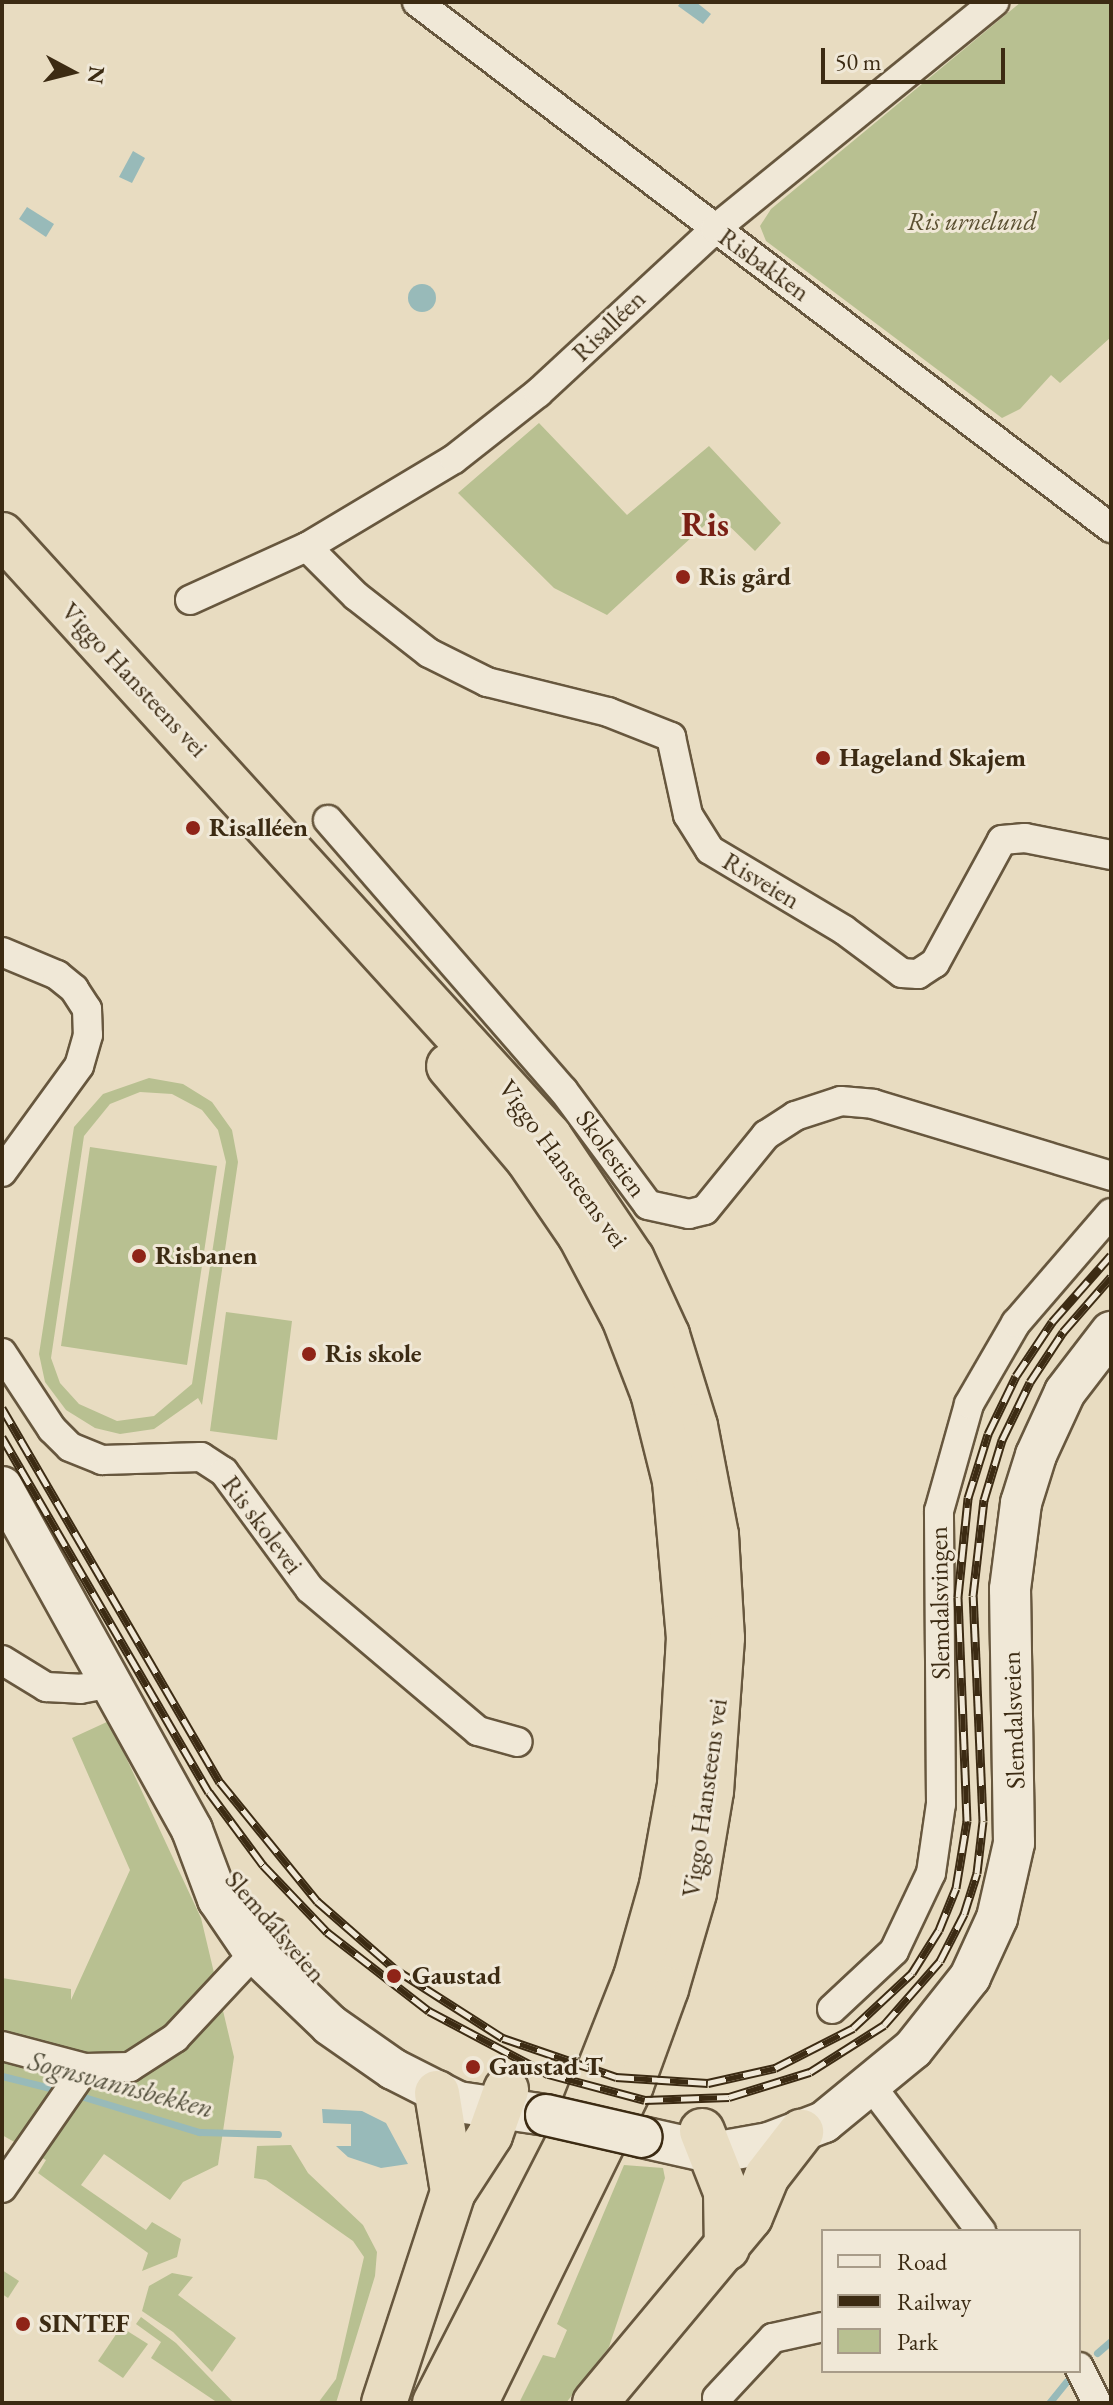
<!DOCTYPE html>
<html>
<head>
<meta charset="utf-8">
<style>
	body { margin:0 }
	#map { position:relative; width:1113px; height:2405px; overflow:hidden; background:#e8dcc1; font-family:"EB Garamond",serif }
	div>[style] { position:absolute }
	[style*='--x'] { left:calc(var(--x)*1px); top:calc(var(--y)*1px); width:calc(var(--w)*1px); rotate:calc(var(--a)*1deg) }
	.green>* { inset:0; background:#b8c091 }
	.water>* { inset:0; background:#98bab9 }
	.round { border-radius:50% }
	.stream>* { height:7px; margin:-3.5px; padding:0 3.5px; transform-origin:3.5px; border-radius:3.5px; background:#98bab9 }
	.roads { filter:drop-shadow(2px 0 #67573e) drop-shadow(-2px 0 #67573e) drop-shadow(0 2px #67573e) drop-shadow(0 -2px #67573e) }
	.minor>* { height:28px; margin:-14px; padding:0 14px; transform-origin:14px; border-radius:14px; background:#f0e8d7 }
	.secondary>* { height:40px; margin:-20px; padding:0 20px; transform-origin:20px; border-radius:20px; background:#f0e8d7 }
	.trunk>* { height:44px; margin:-22px; padding:0 22px; transform-origin:22px; border-radius:22px; background:#e8dcc1 }
	.rail>* { height:9px; margin-top:-4.5px; transform-origin:0; background:repeating-linear-gradient(90deg,#f0e8d7 0 18px,#3c2b13 0 36px); box-sizing:border-box; border-block:2px solid #3c2b13 }
	.bridges { filter:drop-shadow(2px 0 #3c2b13) drop-shadow(-2px 0 #3c2b13) drop-shadow(0 2px #3c2b13) drop-shadow(0 -2px #3c2b13) }
	.secondary-bridge>* { height:40px; margin:-20px; padding:0 20px; transform-origin:20px; border-radius:20px; background:#f0e8d7 }
	.dots>* { width:22px; height:22px; translate:-50% -50%; box-sizing:border-box; border:4px solid #f0e8d7; border-radius:50% }
	span { translate:-50% -50%; white-space:nowrap; text-align:center; line-height:1.15; -webkit-text-stroke:6px #f0e8d7; paint-order:stroke }
	.park-label { font-size:26px; color:#5b5032; font-style:italic }
	.street-label { font-size:26px; color:#3c2b13 }
	.poi-label { font-size:26px; color:#3c2b13; font-weight:700 }
	.left { translate:0 -50%; text-align:left }
	.water-label { font-size:28px; color:#534f3c; font-style:italic }
	.district-label { font-size:34px; color:#7a1f14; font-weight:700 }
	.frame { position:absolute; inset:0; border:4px solid #3c2b13; pointer-events:none }
	.legend { position:absolute; left:821px; top:2229px; width:260px; height:144px; box-sizing:border-box; background:#f0e8d7; border:2px solid #a89c89; margin:0; padding:10px 14px; list-style:none; font-size:24px; color:#3c2b13 }
	.legend li { display:flex; align-items:center; gap:16px; height:40px }
	.legend b { width:40px; border:2px solid #a89c89 }
	.north { position:absolute; left:32px; top:32px; width:80px; height:80px; -webkit-text-stroke:6px #f0e8d7; paint-order:stroke; rotate:97deg; font-size:22px; font-weight:700; line-height:32px; text-align:center; color:#3c2b13 }
	.north::after { content:''; display:block; margin:auto; width:28px; height:36px; background:#3c2b13; clip-path:polygon(50% 0,100% 100%,50% 72%,0 100%) }
	.scale { position:absolute; left:821px; top:48px; width:184px; height:36px; box-sizing:border-box; border:4px solid #3c2b13; border-top:0; padding-left:10px; font-size:24px; line-height:28px; white-space:nowrap; color:#3c2b13; -webkit-text-stroke:6px #f0e8d7; paint-order:stroke }
</style>
</head>
<body>
<div id="map">
	<div class="green">
		<i style="clip-path:polygon(1021px 2px,1111px 2px,1111px 337px,1060px 383px,1051px 375px,1020px 409px,1002px 418px,766px 241px,760px 226px,771px 209px)"></i>
		<i style="clip-path:polygon(539px 423px,627px 515px,709px 446px,781px 523px,755px 551px,717px 514px,607px 615px,554px 588px,458px 493px)"></i>
		<i style="clip-path:polygon(evenodd,149px 1078px,183px 1084px,212px 1102px,232px 1130px,238px 1162px,202px 1405px,198px 1398px,154px 1429px,120px 1434px,95px 1428px,66px 1410px,45px 1382px,39px 1354px,74px 1127px,103px 1094px,149px 1078px,140px 1092px,172px 1094px,202px 1110px,218px 1130px,226px 1162px,192px 1384px,154px 1416px,117px 1421px,79px 1404px,60px 1383px,51px 1358px,84px 1136px,110px 1104px,140px 1092px)"></i>
		<i style="clip-path:polygon(90px 1147px,217px 1166px,187px 1365px,61px 1346px)"></i>
		<i style="clip-path:polygon(226px 1312px,292px 1321px,277px 1440px,210px 1431px)"></i>
		<i style="clip-path:polygon(109px 1721px,201px 1918px,234px 2057px,218px 2165px,183px 2182px,170px 2200px,104px 2154px,81px 2185px,146px 2230px,152px 2222px,181px 2239px,177px 2257px,142px 2271px,148px 2253px,38px 2173px,46px 2160px,2px 2135px,2px 1978px,71px 1989px,71px 2000px,130px 1870px,72px 1738px)"></i>
		<i style="clip-path:polygon(291px 2145px,308px 2173px,363px 2225px,377px 2252px,375px 2276px,336px 2403px,318px 2403px,336px 2379px,364px 2257px,353px 2241px,266px 2180px,254px 2178px,257px 2146px)"></i>
		<i style="clip-path:polygon(624px 2165px,663px 2168px,665px 2178px,609px 2347px,566px 2403px,519px 2403px,543px 2355px,555px 2358px,567px 2330px,557px 2324px)"></i>
		<i style="clip-path:polygon(2px 2270px,19px 2281px,8px 2298px,2px 2294px)"></i>
		<i style="clip-path:polygon(172px 2273px,193px 2277px,178px 2295px,236px 2338px,212px 2372px,173px 2332px,142px 2311px,149px 2286px)"></i>
		<i style="clip-path:polygon(141px 2317px,176px 2343px,234px 2403px,218px 2403px,151px 2358px,161px 2342px,136px 2324px)"></i>
		<i style="clip-path:polygon(121px 2327px,148px 2344px,123px 2378px,98px 2361px)"></i>
	</div>
	<div class="water">
		<i style="clip-path:polygon(681px 2px,696px 2px,711px 14px,703px 24px,678px 6px)"></i>
		<i style="clip-path:polygon(133px 151px,145px 158px,132px 183px,119px 177px)"></i>
		<i style="clip-path:polygon(27px 207px,54px 224px,46px 237px,19px 219px)"></i>
		<i class="round" style="left:408px;top:284px;width:28px;height:28px"></i>
		<i style="clip-path:polygon(322px 2109px,362px 2111px,386px 2123px,408px 2164px,381px 2168px,348px 2157px,336px 2146px,351px 2146px,351px 2124px,323px 2123px)"></i>
	</div>
	<div class="stream">
		<i style="--x:2;--y:2076;--w:62;--a:14"></i>
		<i style="--x:74;--y:2094;--w:131;--a:16.9"></i>
		<i style="--x:199;--y:2132;--w:79;--a:1.5"></i>
		<i style="--x:1097;--y:2353;--w:18;--a:-41"></i>
		<i style="--x:1049;--y:2403;--w:28;--a:-51"></i>
	</div>
	<div class="roads">
		<div class="minor">
			<i style="--x:417;--y:2;--w:871;--a:37.16"></i>
			<i style="--x:307;--y:547;--w:69;--a:45"></i>
			<i style="--x:356;--y:596;--w:93;--a:38"></i>
			<i style="--x:429;--y:653;--w:65;--a:26.6"></i>
			<i style="--x:487;--y:682;--w:125;--a:13.9"></i>
			<i style="--x:608;--y:712;--w:68;--a:21.6"></i>
			<i style="--x:671;--y:737;--w:80;--a:77.7"></i>
			<i style="--x:688;--y:815;--w:41;--a:57.8"></i>
			<i style="--x:710;--y:850;--w:156;--a:30.8"></i>
			<i style="--x:844;--y:930;--w:72;--a:36.6"></i>
			<i style="--x:902;--y:973;--w:16;--a:4"></i>
			<i style="--x:918;--y:974;--w:20;--a:-33"></i>
			<i style="--x:935;--y:963;--w:140;--a:-61.4"></i>
			<i style="--x:1002;--y:840;--w:23;--a:-5"></i>
			<i style="--x:1025;--y:838;--w:88;--a:11.2"></i>
			<i style="--x:190;--y:600;--w:128;--a:-24.4"></i>
			<i style="--x:307;--y:547;--w:171;--a:-30.9"></i>
			<i style="--x:454;--y:459;--w:107;--a:-38.2"></i>
			<i style="--x:538;--y:393;--w:241;--a:-42.8"></i>
			<i style="--x:715;--y:229;--w:360;--a:-39.1"></i>
			<i style="--x:328;--y:820;--w:358;--a:49"></i>
			<i style="--x:563;--y:1090;--w:143;--a:53.5"></i>
			<i style="--x:648;--y:1205;--w:42;--a:12.4"></i>
			<i style="--x:689;--y:1214;--w:16;--a:-14"></i>
			<i style="--x:705;--y:1210;--w:97;--a:-50.9"></i>
			<i style="--x:766;--y:1135;--w:35;--a:-33"></i>
			<i style="--x:795;--y:1116;--w:48;--a:-18.1"></i>
			<i style="--x:841;--y:1101;--w:32;--a:5"></i>
			<i style="--x:873;--y:1104;--w:249;--a:16.8"></i>
			<i style="--x:2;--y:952;--w:60;--a:22.7"></i>
			<i style="--x:57;--y:975;--w:22;--a:39"></i>
			<i style="--x:74;--y:989;--w:24;--a:57"></i>
			<i style="--x:87;--y:1009;--w:26;--a:88"></i>
			<i style="--x:88;--y:1035;--w:32;--a:106"></i>
			<i style="--x:79;--y:1066;--w:131;--a:126"></i>
			<i style="--x:2;--y:1353;--w:91;--a:56.7"></i>
			<i style="--x:52;--y:1429;--w:25;--a:45"></i>
			<i style="--x:70;--y:1447;--w:35;--a:22"></i>
			<i style="--x:102;--y:1460;--w:99;--a:-1.7"></i>
			<i style="--x:201;--y:1457;--w:27;--a:33"></i>
			<i style="--x:224;--y:1472;--w:145;--a:53.7"></i>
			<i style="--x:310;--y:1589;--w:220;--a:40.2"></i>
			<i style="--x:478;--y:1731;--w:41;--a:15.4"></i>
			<i style="--x:2;--y:1660;--w:52;--a:31.5"></i>
			<i style="--x:46;--y:1687;--w:34;--a:3"></i>
			<i style="--x:80;--y:1689;--w:32;--a:-11"></i>
			<i style="--x:832;--y:2009;--w:85;--a:-43.1"></i>
			<i style="--x:894;--y:1951;--w:86;--a:-64.6"></i>
			<i style="--x:931;--y:1873;--w:70;--a:-81.8"></i>
			<i style="--x:941;--y:1804;--w:293;--a:-90.4"></i>
			<i style="--x:939;--y:1511;--w:111;--a:-74.3"></i>
			<i style="--x:969;--y:1404;--w:94;--a:-59.9"></i>
			<i style="--x:1016;--y:1323;--w:145;--a:-49.2"></i>
			<i style="--x:2;--y:2046;--w:86;--a:14.8"></i>
			<i style="--x:85;--y:2068;--w:45;--a:-1.3"></i>
			<i style="--x:130;--y:2067;--w:54;--a:-32.8"></i>
			<i style="--x:175;--y:2038;--w:144;--a:-47"></i>
			<i style="--x:869;--y:2083;--w:186;--a:52.9"></i>
			<i style="--x:2;--y:2188;--w:146;--a:-55.3"></i>
			<i style="--x:1079;--y:2367;--w:40;--a:63.4"></i>
			<i style="--x:717;--y:2398;--w:82;--a:-47"></i>
			<i style="--x:773;--y:2338;--w:51;--a:-12.4"></i>
		</div>
		<div class="secondary">
			<i style="--x:2;--y:1487;--w:392;--a:61"></i>
			<i style="--x:192;--y:1830;--w:74;--a:69.4"></i>
			<i style="--x:218;--y:1899;--w:64;--a:55.8"></i>
			<i style="--x:254;--y:1952;--w:105;--a:43.8"></i>
			<i style="--x:330;--y:2025;--w:77;--a:34.9"></i>
			<i style="--x:393;--y:2069;--w:73;--a:26.9"></i>
			<i style="--x:458;--y:2102;--w:89;--a:8.4"></i>
			<i style="--x:642;--y:2137;--w:73;--a:12.7"></i>
			<i style="--x:713;--y:2153;--w:57;--a:-10.1"></i>
			<i style="--x:769;--y:2143;--w:59;--a:-20.9"></i>
			<i style="--x:824;--y:2122;--w:115;--a:-39.4"></i>
			<i style="--x:913;--y:2049;--w:92;--a:-51.6"></i>
			<i style="--x:970;--y:1977;--w:65;--a:-65.4"></i>
			<i style="--x:997;--y:1918;--w:77;--a:-77.2"></i>
			<i style="--x:1014;--y:1843;--w:254;--a:-90.9"></i>
			<i style="--x:1010;--y:1589;--w:87;--a:-82.7"></i>
			<i style="--x:1021;--y:1503;--w:50;--a:-72.6"></i>
			<i style="--x:1036;--y:1455;--w:69;--a:-65.3"></i>
			<i style="--x:1065;--y:1392;--w:76;--a:-52.5"></i>
		</div>
		<div class="trunk">
			<i style="--x:2;--y:535;--w:813;--a:47.69"></i>
			<i style="--x:549;--y:1136;--w:148;--a:56"></i>
			<i style="--x:632;--y:1259;--w:84;--a:65.3"></i>
			<i style="--x:667;--y:1335;--w:95;--a:72.9"></i>
			<i style="--x:695;--y:1426;--w:111;--a:79.1"></i>
			<i style="--x:716;--y:1535;--w:103;--a:86.7"></i>
			<i style="--x:722;--y:1638;--w:153;--a:94.1"></i>
			<i style="--x:711;--y:1791;--w:103;--a:99.5"></i>
			<i style="--x:694;--y:1893;--w:100;--a:106.3"></i>
			<i style="--x:666;--y:1989;--w:102;--a:110"></i>
			<i style="--x:631;--y:2085;--w:354;--a:116.1"></i>
			<i style="--x:437;--y:2093;--w:100;--a:80.8"></i>
			<i style="--x:702;--y:2131;--w:66;--a:68.5"></i>
			<i style="--x:726;--y:2192;--w:56;--a:89"></i>
			<i style="--x:384;--y:2403;--w:222;--a:-71.9"></i>
			<i style="--x:453;--y:2192;--w:68;--a:-57"></i>
			<i style="--x:490;--y:2135;--w:48;--a:-70.4"></i>
			<i style="--x:435;--y:2403;--w:314;--a:-62.9"></i>
			<i style="--x:578;--y:2124;--w:158;--a:-68.5"></i>
			<i style="--x:636;--y:1977;--w:96;--a:-74.2"></i>
			<i style="--x:662;--y:1885;--w:102;--a:-79.8"></i>
			<i style="--x:680;--y:1785;--w:147;--a:-86.5"></i>
			<i style="--x:689;--y:1638;--w:158;--a:-95.1"></i>
			<i style="--x:675;--y:1481;--w:91;--a:-104"></i>
			<i style="--x:653;--y:1393;--w:80;--a:-111.1"></i>
			<i style="--x:624;--y:1318;--w:94;--a:-117.9"></i>
			<i style="--x:580;--y:1235;--w:92;--a:-124.4"></i>
			<i style="--x:528;--y:1159;--w:122;--a:-130.3"></i>
			<i style="--x:595;--y:2403;--w:242;--a:-50.2"></i>
			<i style="--x:750;--y:2217;--w:44;--a:-67.5"></i>
			<i style="--x:767;--y:2176;--w:56;--a:-52.3"></i>
		</div>
	</div>
	<div class="rail">
		<i style="--x:2;--y:1408;--w:433;--a:59.8"></i>
		<i style="--x:220;--y:1782;--w:154;--a:50.8"></i>
		<i style="--x:317;--y:1901;--w:103;--a:41.1"></i>
		<i style="--x:395;--y:1969;--w:128;--a:32.6"></i>
		<i style="--x:503;--y:2038;--w:120;--a:19"></i>
		<i style="--x:616;--y:2077;--w:92;--a:3.7"></i>
		<i style="--x:708;--y:2083;--w:69;--a:-12.6"></i>
		<i style="--x:775;--y:2068;--w:88;--a:-27.1"></i>
		<i style="--x:853;--y:2028;--w:81;--a:-43"></i>
		<i style="--x:912;--y:1973;--w:51;--a:-57.9"></i>
		<i style="--x:939;--y:1930;--w:45;--a:-68"></i>
		<i style="--x:956;--y:1888;--w:68;--a:-80.7"></i>
		<i style="--x:967;--y:1821;--w:224;--a:-92.3"></i>
		<i style="--x:958;--y:1597;--w:100;--a:-84.2"></i>
		<i style="--x:968;--y:1498;--w:67;--a:-72.6"></i>
		<i style="--x:988;--y:1434;--w:64;--a:-64.2"></i>
		<i style="--x:1016;--y:1376;--w:65;--a:-56.3"></i>
		<i style="--x:1052;--y:1322;--w:89;--a:-48.6"></i>
		<i style="--x:2;--y:1437;--w:411;--a:59.8"></i>
		<i style="--x:209;--y:1792;--w:91;--a:53.5"></i>
		<i style="--x:263;--y:1865;--w:93;--a:46.3"></i>
		<i style="--x:327;--y:1932;--w:129;--a:37.8"></i>
		<i style="--x:429;--y:2011;--w:135;--a:27.9"></i>
		<i style="--x:548;--y:2074;--w:100;--a:15"></i>
		<i style="--x:645;--y:2100;--w:84;--a:-2"></i>
		<i style="--x:729;--y:2097;--w:85;--a:-17.2"></i>
		<i style="--x:810;--y:2072;--w:88;--a:-32.4"></i>
		<i style="--x:884;--y:2025;--w:85;--a:-48.8"></i>
		<i style="--x:940;--y:1961;--w:53;--a:-62.9"></i>
		<i style="--x:964;--y:1914;--w:43;--a:-72.4"></i>
		<i style="--x:977;--y:1873;--w:52;--a:-83.4"></i>
		<i style="--x:983;--y:1821;--w:225;--a:-92.5"></i>
		<i style="--x:973;--y:1596;--w:97;--a:-83.5"></i>
		<i style="--x:984;--y:1500;--w:63;--a:-73.3"></i>
		<i style="--x:1002;--y:1440;--w:64;--a:-64.2"></i>
		<i style="--x:1030;--y:1382;--w:60;--a:-56.6"></i>
		<i style="--x:1063;--y:1332;--w:73;--a:-48.9"></i>
	</div>
	<div class="bridges">
		<div class="secondary-bridge">
			<i style="--x:546;--y:2115;--w:98;--a:12.9"></i>
		</div>
	</div>
	<div class="dots">
		<i style="left:683px;top:577px;background:#8f2418"></i>
		<i style="left:823px;top:758px;background:#8f2418"></i>
		<i style="left:193px;top:828px;background:#8f2418"></i>
		<i style="left:139px;top:1256px;background:#8f2418"></i>
		<i style="left:309px;top:1354px;background:#8f2418"></i>
		<i style="left:394px;top:1976px;background:#8f2418"></i>
		<i style="left:473px;top:2067px;background:#8f2418"></i>
		<i style="left:23px;top:2324px;background:#8f2418"></i>
	</div>
	<div class="park-label">
		<span style="left:972px;top:222px">Ris urnelund</span>
	</div>
	<div class="street-label">
		<span style="left:764px;top:265px;rotate:36deg">Risbakken</span>
		<span style="left:609px;top:326px;rotate:-44deg">Risalléen</span>
		<span style="left:134px;top:680px;rotate:47deg">Viggo Hansteens vei</span>
		<span style="left:761px;top:881px;rotate:31deg">Risveien</span>
		<span style="left:611px;top:1154px;rotate:54deg">Skolestien</span>
		<span style="left:563px;top:1164px;rotate:54deg">Viggo Hansteens vei</span>
		<span style="left:262px;top:1525px;rotate:53deg">Ris skolevei</span>
		<span style="left:940px;top:1603px;rotate:-91deg">Slemdalsvingen</span>
		<span style="left:1014px;top:1720px;rotate:-92deg">Slemdalsveien</span>
		<span style="left:705px;top:1798px;rotate:-82deg">Viggo Hansteens vei</span>
		<span style="left:275px;top:1927px;rotate:49deg">Slemdalsveien</span>
	</div>
	<div class="poi-label">
		<span class="left" style="left:699px;top:577px">Ris gård</span>
		<span class="left" style="left:839px;top:758px">Hageland Skajem</span>
		<span class="left" style="left:209px;top:828px">Risalléen</span>
		<span class="left" style="left:155px;top:1256px">Risbanen</span>
		<span class="left" style="left:325px;top:1354px">Ris skole</span>
		<span class="left" style="left:412px;top:1976px">Gaustad</span>
		<span class="left" style="left:489px;top:2067px">Gaustad T</span>
		<span class="left" style="left:39px;top:2324px">SINTEF</span>
	</div>
	<div class="water-label">
		<span style="left:121px;top:2084px;rotate:15deg">Sognsvannsbekken</span>
	</div>
	<div class="district-label">
		<span style="left:705px;top:525px">Ris</span>
	</div>
	<div class="frame"></div>
	<ul class="legend">
	<li><b style="height:10px;background:#f0e8d7"></b>Road</li>
	<li><b style="height:10px;background:#3c2b13"></b>Railway</li>
	<li><b style="height:22px;background:#b8c091"></b>Park</li>
	</ul>
	<div class="north">N</div>
	<div class="scale">50 m</div>
</div>
</body>
</html>
